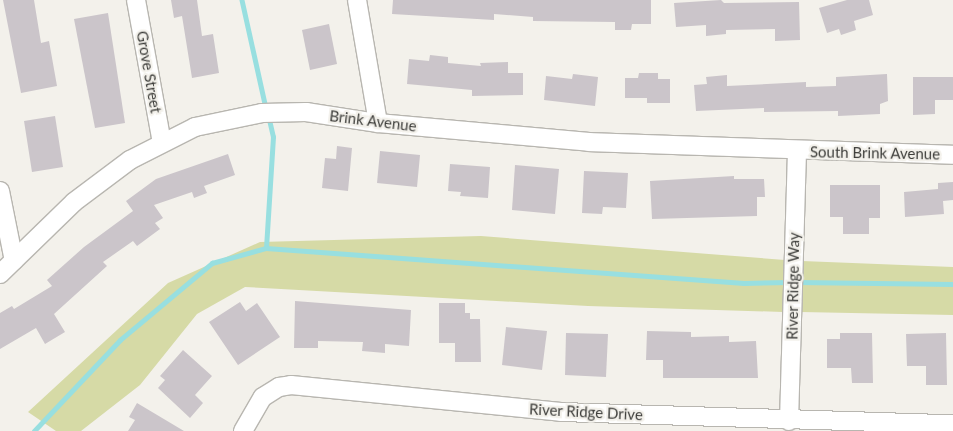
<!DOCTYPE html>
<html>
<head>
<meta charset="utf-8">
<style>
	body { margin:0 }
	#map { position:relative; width:953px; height:431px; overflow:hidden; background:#f3f1eb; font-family:Lato,sans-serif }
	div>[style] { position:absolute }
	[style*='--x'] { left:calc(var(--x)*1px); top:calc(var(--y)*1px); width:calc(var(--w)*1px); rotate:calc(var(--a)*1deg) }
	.green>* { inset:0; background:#d6daa6 }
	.stream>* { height:4.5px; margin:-2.25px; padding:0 2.25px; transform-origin:2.25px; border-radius:2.25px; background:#98dfe0 }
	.building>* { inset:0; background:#cbc5ca }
	.roads { filter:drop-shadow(1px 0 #b8b6b0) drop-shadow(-1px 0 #b8b6b0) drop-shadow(0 1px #b8b6b0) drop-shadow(0 -1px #b8b6b0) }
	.minor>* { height:18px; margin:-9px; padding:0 9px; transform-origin:9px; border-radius:9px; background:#fff }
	span { translate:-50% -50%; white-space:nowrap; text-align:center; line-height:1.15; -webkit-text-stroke:4.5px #f3f1eb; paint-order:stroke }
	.street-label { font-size:15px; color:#3d3d3a }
</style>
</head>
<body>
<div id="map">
	<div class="green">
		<i style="clip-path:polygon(481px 236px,785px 260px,783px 312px,588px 306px,245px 287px,197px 314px,140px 385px,81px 431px,56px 431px,28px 412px,168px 283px,260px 242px)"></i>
		<i style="clip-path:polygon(802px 261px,953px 267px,953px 315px,801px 312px)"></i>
	</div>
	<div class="stream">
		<i style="--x:242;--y:0;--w:111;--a:77.5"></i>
		<i style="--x:266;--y:248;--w:111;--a:-86.4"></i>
		<i style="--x:273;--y:137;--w:22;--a:-103"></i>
		<i style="--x:797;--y:282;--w:156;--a:0.7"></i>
		<i style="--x:34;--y:431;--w:125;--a:-46.6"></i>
		<i style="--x:120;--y:340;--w:120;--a:-39.9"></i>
		<i style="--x:212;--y:263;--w:56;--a:-15.5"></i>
		<i style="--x:266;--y:248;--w:479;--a:4.2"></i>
		<i style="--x:744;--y:283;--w:45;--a:-1.3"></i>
	</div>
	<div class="building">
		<i style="clip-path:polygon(3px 0,34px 0,41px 43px,49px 41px,57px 86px,21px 93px)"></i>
		<i style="clip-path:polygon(171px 0,197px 0,202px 36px,213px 34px,219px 73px,192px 78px,182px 16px,174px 18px)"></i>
		<i style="clip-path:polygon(393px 0,651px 0,651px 24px,632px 24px,631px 30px,615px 30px,615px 22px,533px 21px,533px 17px,494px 14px,494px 20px,392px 14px)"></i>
		<i style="clip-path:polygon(721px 0,724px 3px,799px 2px,800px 40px,775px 41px,775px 29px,726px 30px,726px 34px,706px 36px,706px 25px,676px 27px,674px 3px)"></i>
		<i style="clip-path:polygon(847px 0,869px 0,873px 15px,854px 21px,856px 30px,841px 35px,839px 29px,827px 33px,819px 8px)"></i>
		<i style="clip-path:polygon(108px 13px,125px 123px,95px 128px,74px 19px)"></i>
		<i style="clip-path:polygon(329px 24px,337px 64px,310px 70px,302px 30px)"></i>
		<i style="clip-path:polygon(430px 55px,448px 57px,448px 63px,481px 66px,480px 63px,508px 62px,508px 73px,523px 73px,523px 95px,472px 96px,472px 90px,407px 84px,409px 59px,429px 61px)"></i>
		<i style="clip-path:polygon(639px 73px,658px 73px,658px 79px,670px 79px,670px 103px,647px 103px,647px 98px,625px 98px,625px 78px,638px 78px)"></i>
		<i style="clip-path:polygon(573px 74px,598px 77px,595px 106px,544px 100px,546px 76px,572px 79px)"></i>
		<i style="clip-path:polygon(887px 74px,888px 101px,880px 104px,880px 114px,838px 116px,838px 111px,764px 112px,764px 108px,696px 111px,694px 85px,707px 84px,706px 77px,727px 75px,727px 86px,806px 82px,806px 87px,836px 86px,836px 77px)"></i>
		<i style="clip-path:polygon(913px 77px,953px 77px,953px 100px,935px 100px,935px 114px,913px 115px)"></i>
		<i style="clip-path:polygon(55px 116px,63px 167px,32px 172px,24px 121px)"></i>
		<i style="clip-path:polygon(337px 146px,352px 148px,348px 191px,322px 188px,325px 158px,336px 159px)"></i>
		<i style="clip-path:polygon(380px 151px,420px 155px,417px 187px,377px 183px)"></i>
		<i style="clip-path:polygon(228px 154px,235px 175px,204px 186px,207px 193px,194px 198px,192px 192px,154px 205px,163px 218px,155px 223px,160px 229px,137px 246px,133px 241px,103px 262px,107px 266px,54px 314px,65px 332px,45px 344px,36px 328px,0 349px,0 313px,12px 306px,14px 309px,52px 286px,47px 280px,84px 247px,133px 211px,126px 201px,156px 179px)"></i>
		<i style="clip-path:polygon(450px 164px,490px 167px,488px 198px,460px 196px,461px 192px,448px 191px)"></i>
		<i style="clip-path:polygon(515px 165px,559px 169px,555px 214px,512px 210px)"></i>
		<i style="clip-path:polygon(584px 171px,628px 173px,626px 208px,603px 207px,602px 214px,582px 213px)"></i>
		<i style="clip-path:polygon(734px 176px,734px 179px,764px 179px,765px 197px,757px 197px,757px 216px,652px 219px,650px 181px)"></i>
		<i style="clip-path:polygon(953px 182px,953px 200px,943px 201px,944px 214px,905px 217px,904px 192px,938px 189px,938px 183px)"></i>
		<i style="clip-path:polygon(830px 185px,880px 185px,880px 218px,869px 218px,869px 234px,843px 234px,843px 217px,830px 217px)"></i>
		<i style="clip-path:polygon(295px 301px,411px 310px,409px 346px,385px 344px,385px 353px,362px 351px,363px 342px,318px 341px,318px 348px,294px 348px)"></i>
		<i style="clip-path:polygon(240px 302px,246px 311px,257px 303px,280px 337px,238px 365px,209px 322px)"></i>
		<i style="clip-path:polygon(439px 303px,465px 303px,465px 313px,470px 313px,470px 319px,480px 319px,481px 362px,455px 362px,455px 343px,439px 343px)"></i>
		<i style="clip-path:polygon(506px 327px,547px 331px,542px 370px,502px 365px)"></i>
		<i style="clip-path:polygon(647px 331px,691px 332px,691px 337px,729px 336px,729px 342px,756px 341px,758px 378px,663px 378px,663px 360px,646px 360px)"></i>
		<i style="clip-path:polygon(566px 333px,608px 334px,606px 377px,565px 375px)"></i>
		<i style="clip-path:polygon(840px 333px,872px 333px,873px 383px,852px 383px,851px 368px,827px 368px,827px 339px,840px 339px)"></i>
		<i style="clip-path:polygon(946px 333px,947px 385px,926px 385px,926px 366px,907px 366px,906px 334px)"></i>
		<i style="clip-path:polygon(183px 350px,212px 376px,195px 395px,203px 403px,190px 418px,158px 388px,165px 380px,160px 376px)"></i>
		<i style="clip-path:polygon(137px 403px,184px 431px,128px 431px,135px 420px,129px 417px)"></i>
	</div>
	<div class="roads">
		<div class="minor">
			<i style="--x:136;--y:0;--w:145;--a:79.7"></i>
			<i style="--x:357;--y:0;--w:125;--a:80.3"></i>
			<i style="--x:0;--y:191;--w:71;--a:78.7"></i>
			<i style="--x:0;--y:274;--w:103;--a:-44.2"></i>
			<i style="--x:74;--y:202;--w:70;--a:-36.9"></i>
			<i style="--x:130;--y:160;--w:73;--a:-26.9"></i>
			<i style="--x:195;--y:127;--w:68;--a:-11.8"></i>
			<i style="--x:262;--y:113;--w:44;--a:-1.3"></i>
			<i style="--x:306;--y:112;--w:73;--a:8.7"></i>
			<i style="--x:378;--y:123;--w:212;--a:5.1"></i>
			<i style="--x:589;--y:142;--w:364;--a:2"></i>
			<i style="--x:789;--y:421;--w:270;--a:-88.3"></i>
			<i style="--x:243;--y:431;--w:39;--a:-60"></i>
			<i style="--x:263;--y:397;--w:19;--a:-32"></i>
			<i style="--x:279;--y:387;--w:12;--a:-9"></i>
			<i style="--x:291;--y:385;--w:271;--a:5.7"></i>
			<i style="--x:561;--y:412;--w:392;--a:1.8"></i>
		</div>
	</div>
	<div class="street-label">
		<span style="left:149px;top:72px;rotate:80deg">Grove Street</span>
		<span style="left:373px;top:121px;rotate:7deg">Brink Avenue</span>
		<span style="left:875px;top:153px;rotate:1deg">South Brink Avenue</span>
		<span style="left:793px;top:286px;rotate:-89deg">River Ridge Way</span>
		<span style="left:586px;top:412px;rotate:3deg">River Ridge Drive</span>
	</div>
</div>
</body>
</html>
